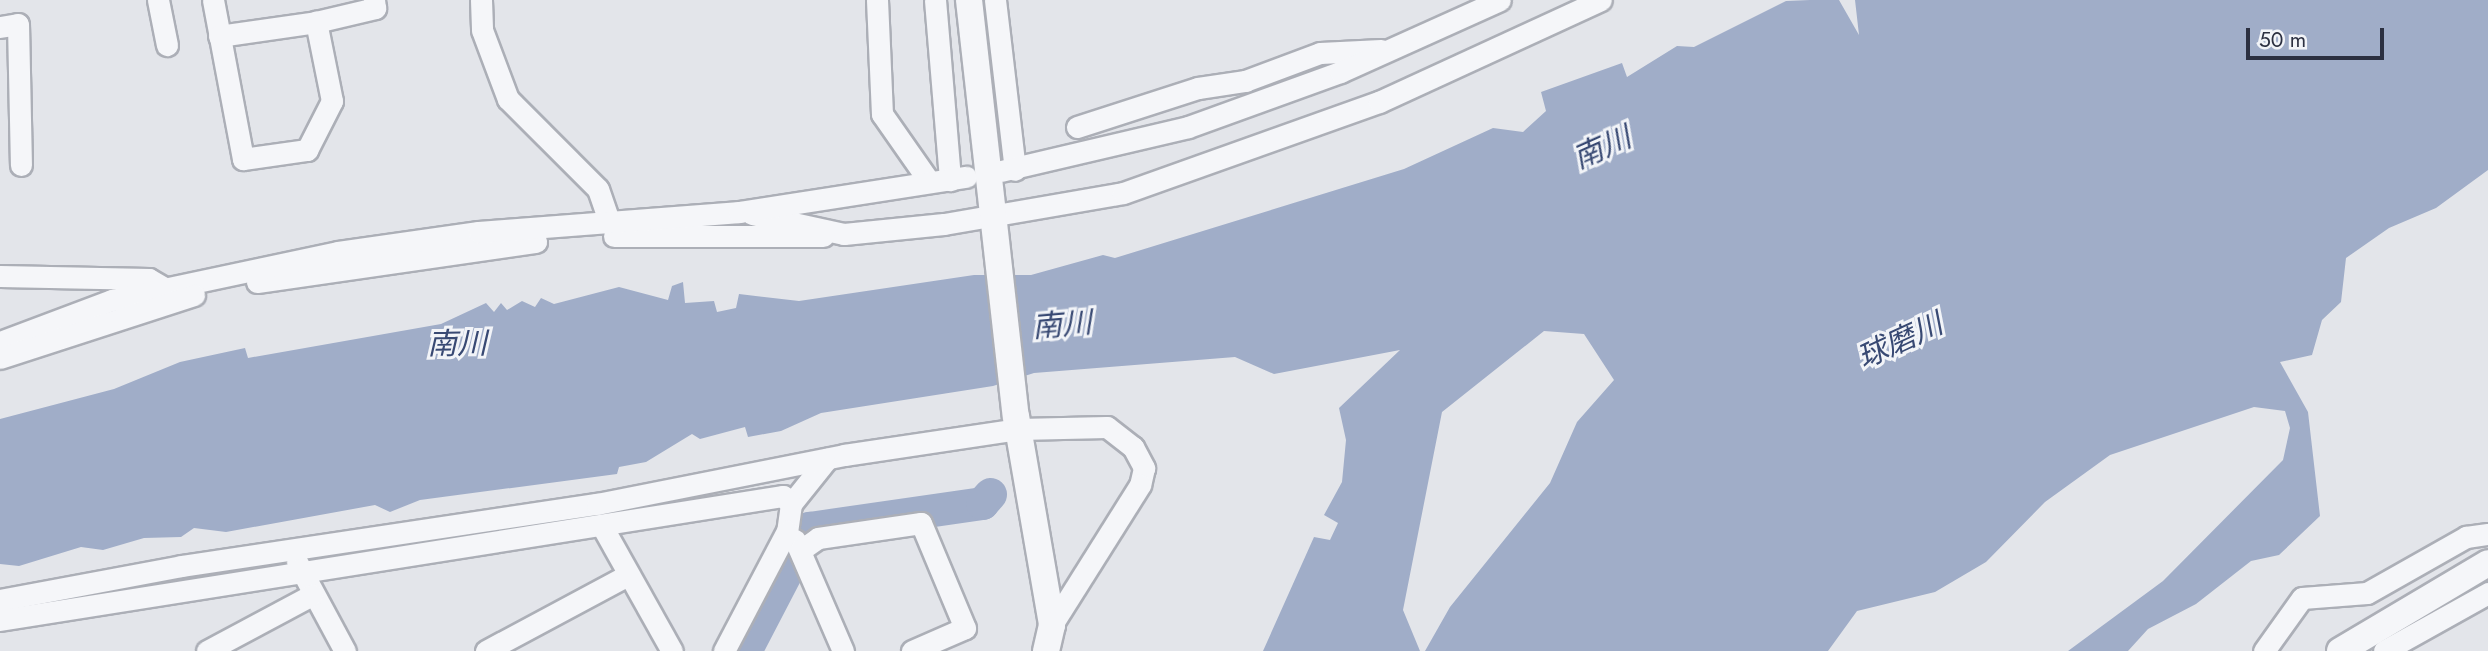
<!DOCTYPE html>
<html>
<head>
<meta charset="utf-8">
<style>
	body { margin:0 }
	#map { position:relative; width:2488px; height:651px; overflow:hidden; background:#e3e5ea; font-family:Jost,"Noto Sans JP",sans-serif }
	div>[style] { position:absolute }
	[style*='--x'] { left:calc(var(--x)*1px); top:calc(var(--y)*1px); width:calc(var(--w)*1px); rotate:calc(var(--a)*1deg) }
	.water>* { inset:0; background:#a0adc8 }
	.river>* { height:33px; margin:-16.5px; padding:0 16.5px; transform-origin:16.5px; border-radius:16.5px; background:#a0adc8 }
	.roads { filter:drop-shadow(2px 0 #acafb7) drop-shadow(-2px 0 #acafb7) drop-shadow(0 2px #acafb7) drop-shadow(0 -2px #acafb7) }
	.minor>* { height:21px; margin:-10.5px; padding:0 10.5px; transform-origin:10.5px; border-radius:10.5px; background:#f5f6f9 }
	.tertiary>* { height:26px; margin:-13px; padding:0 13px; transform-origin:13px; border-radius:13px; background:#f5f6f9 }
	span { translate:-50% -50%; white-space:nowrap; text-align:center; line-height:1.15; -webkit-text-stroke:6px #f2f4f8; paint-order:stroke }
	.water-label { font-size:30px; color:#384973; font-style:italic }
	.scale { position:absolute; left:2246px; top:28px; width:138px; height:32px; box-sizing:border-box; border:4px solid #2c3041; border-top:0; padding-left:9px; font-size:21px; line-height:24px; white-space:nowrap; color:#2c3041; -webkit-text-stroke:5px #f2f4f8; paint-order:stroke }
</style>
</head>
<body>
<div id="map">
	<div class="water">
		<i style="clip-path:polygon(1810px 0,1839px 0,1859px 35px,1855px 0,2488px 0,2488px 170px,2436px 208px,2389px 228px,2346px 258px,2341px 302px,2322px 320px,2312px 355px,2280px 362px,2308px 412px,2320px 516px,2279px 555px,2251px 561px,2196px 604px,2148px 629px,2128px 651px,2068px 651px,2163px 581px,2283px 460px,2290px 428px,2285px 411px,2254px 407px,2110px 455px,2045px 502px,1986px 562px,1935px 592px,1857px 611px,1828px 651px,1425px 651px,1450px 607px,1550px 483px,1577px 422px,1614px 380px,1584px 334px,1544px 331px,1442px 412px,1403px 610px,1420px 651px,1263px 651px,1314px 537px,1330px 540px,1338px 523px,1324px 515px,1342px 482px,1346px 440px,1339px 408px,1400px 350px,1274px 374px,1235px 357px,1034px 373px,993px 386px,821px 413px,781px 431px,748px 437px,745px 427px,700px 439px,692px 434px,646px 462px,619px 467px,617px 474px,420px 500px,390px 512px,375px 505px,226px 532px,194px 528px,181px 537px,144px 538px,103px 550px,81px 547px,19px 566px,0 564px,0 419px,114px 389px,180px 362px,245px 348px,248px 358px,441px 324px,486px 303px,494px 312px,501px 303px,507px 310px,522px 301px,535px 307px,541px 298px,554px 304px,619px 287px,668px 300px,672px 286px,683px 282px,685px 303px,714px 301px,717px 312px,736px 308px,739px 294px,799px 301px,974px 275px,1031px 275px,1103px 255px,1115px 258px,1404px 169px,1493px 128px,1523px 132px,1546px 111px,1541px 92px,1622px 63px,1627px 77px,1677px 46px,1694px 47px,1786px 1px)"></i>
	</div>
	<div class="river">
		<i style="--x:745;--y:651;--w:139;--a:-62.5"></i>
		<i style="--x:809;--y:528;--w:175;--a:-8.2"></i>
		<i style="--x:982;--y:503;--w:12;--a:-48"></i>
	</div>
	<div class="roads">
		<div class="minor">
			<i style="--x:158;--y:0;--w:46;--a:78.7"></i>
			<i style="--x:213;--y:0;--w:162;--a:79.3"></i>
			<i style="--x:243;--y:159;--w:65;--a:-8"></i>
			<i style="--x:307;--y:150;--w:55;--a:-63"></i>
			<i style="--x:332;--y:101;--w:81;--a:-101.4"></i>
			<i style="--x:481;--y:0;--w:30;--a:88"></i>
			<i style="--x:482;--y:30;--w:74;--a:69.4"></i>
			<i style="--x:508;--y:99;--w:127;--a:45"></i>
			<i style="--x:598;--y:189;--w:37;--a:71"></i>
			<i style="--x:877;--y:0;--w:114;--a:87.5"></i>
			<i style="--x:882;--y:114;--w:80;--a:55.1"></i>
			<i style="--x:935;--y:0;--w:181;--a:85.2"></i>
			<i style="--x:995;--y:0;--w:171;--a:83.3"></i>
			<i style="--x:0;--y:27;--w:18;--a:-9"></i>
			<i style="--x:18;--y:24;--w:141;--a:88.8"></i>
			<i style="--x:219;--y:36;--w:98;--a:-8.2"></i>
			<i style="--x:316;--y:22;--w:61;--a:-13.3"></i>
			<i style="--x:375;--y:8;--w:8;--a:-97"></i>
			<i style="--x:1077;--y:127;--w:127;--a:-17.9"></i>
			<i style="--x:1198;--y:88;--w:48;--a:-8.5"></i>
			<i style="--x:1245;--y:81;--w:80;--a:-20.5"></i>
			<i style="--x:1320;--y:53;--w:61;--a:-2.8"></i>
			<i style="--x:1001;--y:171;--w:192;--a:-13.2"></i>
			<i style="--x:1188;--y:127;--w:162;--a:-19.9"></i>
			<i style="--x:1340;--y:72;--w:175;--a:-24.2"></i>
			<i style="--x:752;--y:214;--w:94;--a:12.3"></i>
			<i style="--x:844;--y:234;--w:100;--a:-5.7"></i>
			<i style="--x:944;--y:224;--w:182;--a:-9.8"></i>
			<i style="--x:1123;--y:193;--w:272;--a:-19.6"></i>
			<i style="--x:1379;--y:102;--w:244;--a:-24.7"></i>
			<i style="--x:614;--y:236;--w:209;--a:0"></i>
			<i style="--x:0;--y:276;--w:149;--a:1.2"></i>
			<i style="--x:149;--y:279;--w:16;--a:30"></i>
			<i style="--x:257;--y:282;--w:282;--a:-8.2"></i>
			<i style="--x:0;--y:342;--w:120;--a:-20.6"></i>
			<i style="--x:112;--y:300;--w:231;--a:-12"></i>
			<i style="--x:338;--y:252;--w:142;--a:-8.1"></i>
			<i style="--x:479;--y:232;--w:261;--a:-4.4"></i>
			<i style="--x:739;--y:212;--w:230;--a:-8.8"></i>
			<i style="--x:0;--y:358;--w:204;--a:-18"></i>
			<i style="--x:791;--y:504;--w:58;--a:-51.3"></i>
			<i style="--x:602;--y:526;--w:143;--a:60.8"></i>
			<i style="--x:795;--y:540;--w:121;--a:66.6"></i>
			<i style="--x:801;--y:550;--w:21;--a:-35"></i>
			<i style="--x:818;--y:538;--w:104;--a:-8.3"></i>
			<i style="--x:921;--y:523;--w:114;--a:67.3"></i>
			<i style="--x:965;--y:628;--w:58;--a:156.5"></i>
			<i style="--x:297;--y:562;--w:101;--a:61.7"></i>
			<i style="--x:0;--y:600;--w:184;--a:-10.6"></i>
			<i style="--x:181;--y:566;--w:421;--a:-8.5"></i>
			<i style="--x:597;--y:504;--w:252;--a:-11.2"></i>
			<i style="--x:844;--y:455;--w:177;--a:-8.5"></i>
			<i style="--x:1019;--y:429;--w:88;--a:-1.3"></i>
			<i style="--x:1107;--y:427;--w:33;--a:38"></i>
			<i style="--x:1133;--y:447;--w:24;--a:62"></i>
			<i style="--x:1144;--y:468;--w:17;--a:103"></i>
			<i style="--x:1140;--y:485;--w:165;--a:122.2"></i>
			<i style="--x:0;--y:620;--w:793;--a:-9"></i>
			<i style="--x:783;--y:496;--w:11;--a:45"></i>
			<i style="--x:791;--y:504;--w:27;--a:98"></i>
			<i style="--x:787;--y:531;--w:136;--a:117.7"></i>
			<i style="--x:207;--y:651;--w:119;--a:-28.1"></i>
			<i style="--x:486;--y:651;--w:161;--a:-28.2"></i>
			<i style="--x:2264;--y:651;--w:65;--a:-54.4"></i>
			<i style="--x:2302;--y:598;--w:65;--a:-4.4"></i>
			<i style="--x:2367;--y:593;--w:114;--a:-29.5"></i>
			<i style="--x:2466;--y:537;--w:22;--a:-8"></i>
			<i style="--x:2384;--y:651;--w:119;--a:-29.1"></i>
		</div>
		<div class="tertiary">
			<i style="--x:969;--y:0;--w:419;--a:83.6"></i>
			<i style="--x:1016;--y:416;--w:212;--a:80.2"></i>
			<i style="--x:1052;--y:625;--w:27;--a:103"></i>
			<i style="--x:2340;--y:651;--w:172;--a:-30.7"></i>
		</div>
	</div>
	<div class="water-label">
		<span style="left:1602px;top:148px;rotate:-24deg">南川</span>
		<span style="left:1062px;top:325px;rotate:-5deg">南川</span>
		<span style="left:1900px;top:341px;rotate:-25deg">球磨川</span>
		<span style="left:457px;top:344px;rotate:-1deg">南川</span>
	</div>
	<div class="scale">50 m</div>
</div>
</body>
</html>
